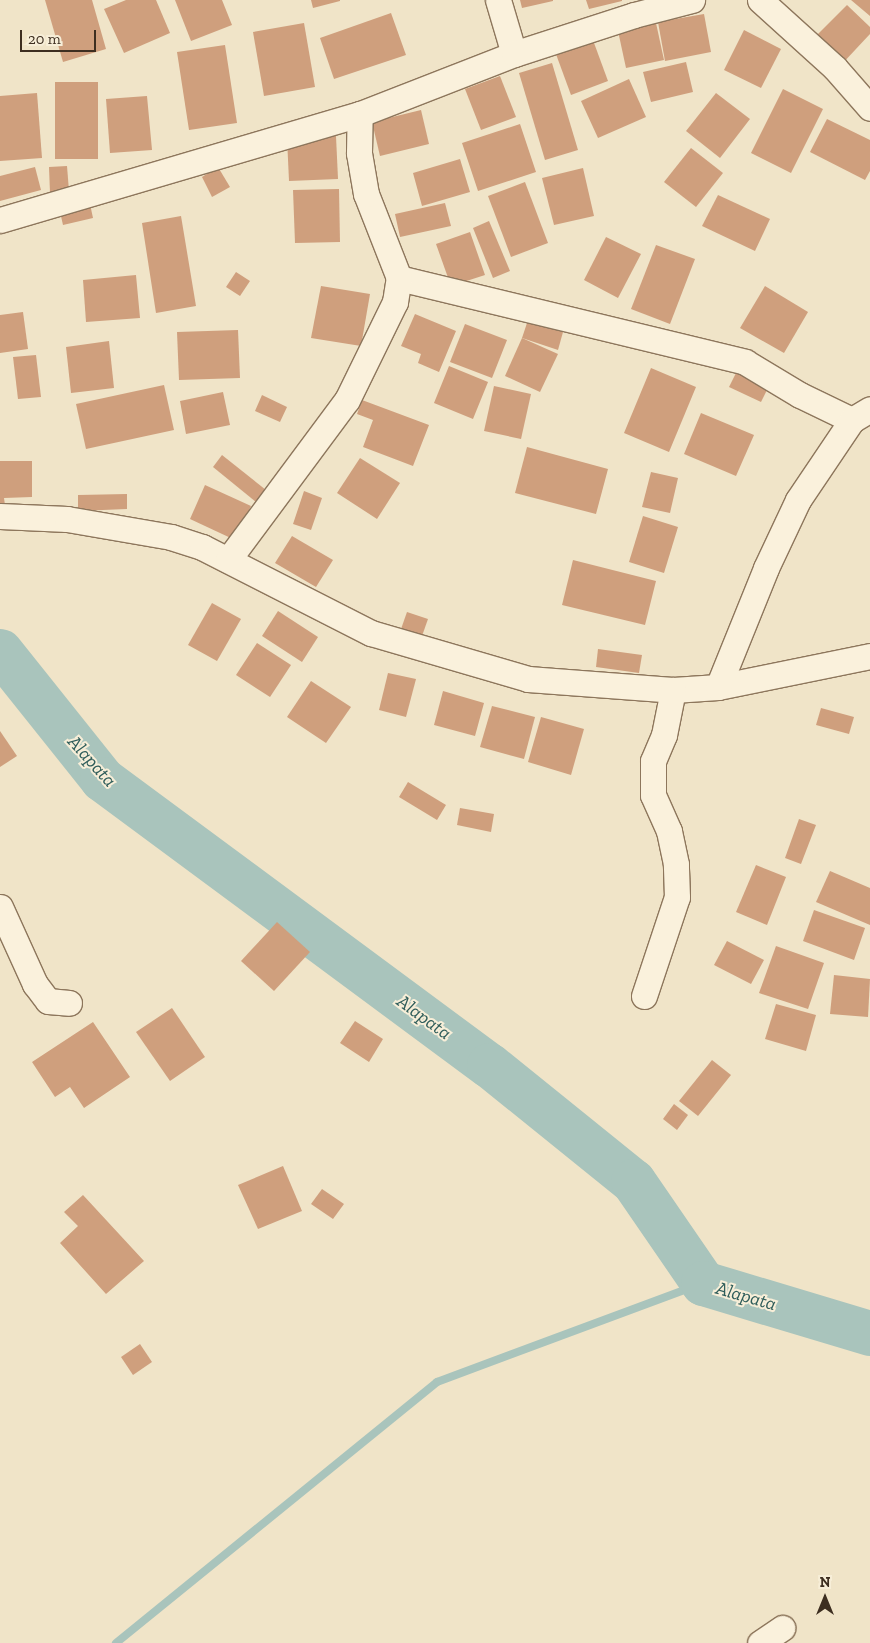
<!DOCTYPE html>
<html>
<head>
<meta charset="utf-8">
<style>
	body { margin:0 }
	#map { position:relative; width:870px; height:1643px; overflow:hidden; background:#f0e4c8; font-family:"Zilla Slab",serif }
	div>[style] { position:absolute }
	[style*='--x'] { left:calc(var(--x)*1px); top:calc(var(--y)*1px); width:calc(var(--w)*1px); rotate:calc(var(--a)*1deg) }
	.stream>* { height:8px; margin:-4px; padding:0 4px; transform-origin:4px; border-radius:4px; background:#a9c4bc }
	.river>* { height:45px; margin:-22.5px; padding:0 22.5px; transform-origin:22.5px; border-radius:22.5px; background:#a9c4bc }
	.building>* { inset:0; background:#cf9f7d }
	.roads { filter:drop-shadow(1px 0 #8d765c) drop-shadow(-1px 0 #8d765c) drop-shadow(0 1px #8d765c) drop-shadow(0 -1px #8d765c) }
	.minor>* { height:25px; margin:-12.5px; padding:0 12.5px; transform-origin:12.5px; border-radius:12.5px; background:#faf1dc }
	span { translate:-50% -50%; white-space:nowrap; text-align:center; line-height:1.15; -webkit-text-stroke:4px #f7eed8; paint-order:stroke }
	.water-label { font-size:19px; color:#2f5d5a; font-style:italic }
	.north { position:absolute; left:800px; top:1573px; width:50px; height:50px; -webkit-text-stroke:4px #f7eed8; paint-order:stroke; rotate:0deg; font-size:14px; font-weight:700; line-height:20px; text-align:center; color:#3d2e20 }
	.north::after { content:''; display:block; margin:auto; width:18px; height:22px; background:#3d2e20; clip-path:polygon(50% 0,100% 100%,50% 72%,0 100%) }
	.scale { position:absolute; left:20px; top:30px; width:76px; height:22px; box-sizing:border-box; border:2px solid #3d2e20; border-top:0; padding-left:6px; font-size:15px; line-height:18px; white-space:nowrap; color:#3d2e20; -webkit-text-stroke:4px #f7eed8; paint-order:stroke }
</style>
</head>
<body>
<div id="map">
	<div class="stream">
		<i style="--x:116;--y:1643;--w:414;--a:-39.1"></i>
		<i style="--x:437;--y:1382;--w:284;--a:-20.4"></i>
	</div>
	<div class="river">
		<i style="--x:0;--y:651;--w:164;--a:51.4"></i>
		<i style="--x:102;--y:779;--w:481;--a:36.5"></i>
		<i style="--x:489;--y:1065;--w:185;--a:38.9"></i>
		<i style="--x:633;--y:1181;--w:124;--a:55.5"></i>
		<i style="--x:703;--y:1283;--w:174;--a:16.7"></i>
	</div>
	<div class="building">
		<i style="clip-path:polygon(45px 0,92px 0,106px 49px,63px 62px)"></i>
		<i style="clip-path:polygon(126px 0,156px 0,170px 33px,124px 53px,104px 9px)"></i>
		<i style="clip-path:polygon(175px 0,222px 0,232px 25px,191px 41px)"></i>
		<i style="clip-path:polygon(311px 0,340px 0,340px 1px,313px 8px)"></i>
		<i style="clip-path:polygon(520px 0,553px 0,553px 1px,522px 8px)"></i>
		<i style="clip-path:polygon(586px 0,622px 0,622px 1px,589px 9px)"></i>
		<i style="clip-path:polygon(851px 0,870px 0,870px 16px)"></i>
		<i style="clip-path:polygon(847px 5px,870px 27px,870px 34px,841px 65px,813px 39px)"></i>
		<i style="clip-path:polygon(391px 13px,406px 55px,334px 79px,320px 38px)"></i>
		<i style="clip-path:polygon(704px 14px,711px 52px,665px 61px,658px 22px)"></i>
		<i style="clip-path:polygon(304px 23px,315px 87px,264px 96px,253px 32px)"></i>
		<i style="clip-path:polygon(656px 23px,664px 60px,626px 68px,618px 31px)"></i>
		<i style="clip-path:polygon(744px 30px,781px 49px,761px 88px,724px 70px)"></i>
		<i style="clip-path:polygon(590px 32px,608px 81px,571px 95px,553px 46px)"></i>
		<i style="clip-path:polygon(225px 45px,237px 123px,189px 130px,177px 52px)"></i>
		<i style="clip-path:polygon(686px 62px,693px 92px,651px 102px,643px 72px)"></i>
		<i style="clip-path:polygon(552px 63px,578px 150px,545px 160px,519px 73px)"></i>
		<i style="clip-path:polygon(500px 76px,516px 117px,481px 130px,465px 89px)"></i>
		<i style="clip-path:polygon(629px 79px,646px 117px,598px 138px,581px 101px)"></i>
		<i style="clip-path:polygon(55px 82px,98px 82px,98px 159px,55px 159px)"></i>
		<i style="clip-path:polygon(783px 89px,823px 109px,791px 173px,751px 153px)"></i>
		<i style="clip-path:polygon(37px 93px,42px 158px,0 161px,0 96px)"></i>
		<i style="clip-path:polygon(716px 93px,750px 119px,720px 158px,686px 131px)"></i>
		<i style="clip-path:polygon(147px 96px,152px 150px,110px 153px,106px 99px)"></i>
		<i style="clip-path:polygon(421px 110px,429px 144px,380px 156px,372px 122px)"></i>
		<i style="clip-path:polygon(827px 119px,870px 140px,870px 171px,865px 180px,810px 152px)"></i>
		<i style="clip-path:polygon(520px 124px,536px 172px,478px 191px,462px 143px)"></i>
		<i style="clip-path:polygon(336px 136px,338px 179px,289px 181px,287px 138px)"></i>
		<i style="clip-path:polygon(691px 148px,723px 173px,696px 207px,664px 182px)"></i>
		<i style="clip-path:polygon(460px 159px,470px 192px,422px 206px,413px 173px)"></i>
		<i style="clip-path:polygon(67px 166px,69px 191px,50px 193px,49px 167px)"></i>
		<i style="clip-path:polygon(35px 167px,41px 190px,0 201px,0 176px)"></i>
		<i style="clip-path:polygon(218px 167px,230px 187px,212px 197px,202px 177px)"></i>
		<i style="clip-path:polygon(583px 168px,594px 216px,554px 225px,542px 178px)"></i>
		<i style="clip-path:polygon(525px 182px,548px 243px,511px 257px,488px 196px)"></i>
		<i style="clip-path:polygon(339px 189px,340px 242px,295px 243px,293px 190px)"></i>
		<i style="clip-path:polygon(718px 195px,770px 219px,755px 251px,702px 226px)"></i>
		<i style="clip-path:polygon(445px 203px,451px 226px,400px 237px,395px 214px)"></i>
		<i style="clip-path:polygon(90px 204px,93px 218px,63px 225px,60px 212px)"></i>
		<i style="clip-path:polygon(181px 216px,196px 306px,156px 313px,142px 223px)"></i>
		<i style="clip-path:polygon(489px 221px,510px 271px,493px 278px,473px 228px)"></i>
		<i style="clip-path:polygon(470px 232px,485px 275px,451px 286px,436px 244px)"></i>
		<i style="clip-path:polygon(606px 237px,641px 254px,618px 298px,584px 280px)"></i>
		<i style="clip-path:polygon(656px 245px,695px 259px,670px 324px,631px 309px)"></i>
		<i style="clip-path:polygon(236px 272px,250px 281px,240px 296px,226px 287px)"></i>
		<i style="clip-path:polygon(136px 275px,140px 318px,86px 322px,83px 280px)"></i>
		<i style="clip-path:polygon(321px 286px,370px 294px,361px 346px,311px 338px)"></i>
		<i style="clip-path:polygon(765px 286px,808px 312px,784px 353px,740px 328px)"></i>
		<i style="clip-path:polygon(23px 312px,28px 349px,0 353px,0 315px)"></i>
		<i style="clip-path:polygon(415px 314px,456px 331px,439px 372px,418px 363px,421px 354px,401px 346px)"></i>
		<i style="clip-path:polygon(528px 320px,563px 332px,558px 350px,522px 338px)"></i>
		<i style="clip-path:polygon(465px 324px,507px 340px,492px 378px,450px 362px)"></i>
		<i style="clip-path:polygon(238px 330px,240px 378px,179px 380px,177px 332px)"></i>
		<i style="clip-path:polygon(522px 338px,558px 354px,540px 392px,505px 376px)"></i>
		<i style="clip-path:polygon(109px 341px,114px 388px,71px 393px,66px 347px)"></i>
		<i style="clip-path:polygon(36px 355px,41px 397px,18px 399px,13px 357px)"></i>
		<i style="clip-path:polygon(449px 366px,488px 382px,473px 419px,434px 403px)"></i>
		<i style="clip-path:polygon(651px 368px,696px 387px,669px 452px,624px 433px)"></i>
		<i style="clip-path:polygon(738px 369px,770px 384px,761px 402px,729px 387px)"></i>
		<i style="clip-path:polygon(164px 385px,174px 430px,86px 449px,76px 404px)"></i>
		<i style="clip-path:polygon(494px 386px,531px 394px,521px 439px,484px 431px)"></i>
		<i style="clip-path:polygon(223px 392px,230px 425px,186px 434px,180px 401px)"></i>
		<i style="clip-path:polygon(262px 395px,287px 407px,280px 422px,255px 411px)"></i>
		<i style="clip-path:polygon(362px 400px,429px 425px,413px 466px,363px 447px,373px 420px,357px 414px)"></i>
		<i style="clip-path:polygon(701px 413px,754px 435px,736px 476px,684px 454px)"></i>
		<i style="clip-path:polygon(527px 447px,608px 469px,596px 514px,515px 493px)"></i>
		<i style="clip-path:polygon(222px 455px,271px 494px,261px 506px,213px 467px)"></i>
		<i style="clip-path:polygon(360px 458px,400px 483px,377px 519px,337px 493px)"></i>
		<i style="clip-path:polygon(0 461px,32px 461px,32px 497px,4px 498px,5px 505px,0 505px)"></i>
		<i style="clip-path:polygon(651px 472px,678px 478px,670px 513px,642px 507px)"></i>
		<i style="clip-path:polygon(205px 485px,251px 506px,235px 540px,190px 519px)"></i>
		<i style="clip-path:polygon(304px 491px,322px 498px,311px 530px,293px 524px)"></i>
		<i style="clip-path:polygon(127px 494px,127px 509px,78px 511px,78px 495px)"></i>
		<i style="clip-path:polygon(643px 516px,678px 527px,664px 573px,629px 562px)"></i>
		<i style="clip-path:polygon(292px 536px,333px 560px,316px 587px,275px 563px)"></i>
		<i style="clip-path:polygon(573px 560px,656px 581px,645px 625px,562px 605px)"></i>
		<i style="clip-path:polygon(212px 603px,241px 619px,217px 661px,188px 645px)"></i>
		<i style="clip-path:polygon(278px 611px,318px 637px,302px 662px,262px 636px)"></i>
		<i style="clip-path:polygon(407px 612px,428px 619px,422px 636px,401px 629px)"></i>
		<i style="clip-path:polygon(257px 643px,291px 665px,270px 697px,236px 675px)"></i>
		<i style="clip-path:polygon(598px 649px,642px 655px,639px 673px,596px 667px)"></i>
		<i style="clip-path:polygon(388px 673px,416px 679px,406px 717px,379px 710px)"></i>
		<i style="clip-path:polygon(311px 681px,351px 707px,326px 743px,287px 717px)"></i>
		<i style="clip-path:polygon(443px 691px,484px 703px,475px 736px,434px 725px)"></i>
		<i style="clip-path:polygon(492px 706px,535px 717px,524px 759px,480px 747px)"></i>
		<i style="clip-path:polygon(821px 708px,854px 717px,849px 734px,816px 725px)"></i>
		<i style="clip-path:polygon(541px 717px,584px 729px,571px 775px,528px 762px)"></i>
		<i style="clip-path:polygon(0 731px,17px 756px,0 767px)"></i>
		<i style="clip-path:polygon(408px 782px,446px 805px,437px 820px,399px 797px)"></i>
		<i style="clip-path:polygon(460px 808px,494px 814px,491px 832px,457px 825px)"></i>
		<i style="clip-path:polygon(799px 819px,816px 825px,801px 864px,785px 858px)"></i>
		<i style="clip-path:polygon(756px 865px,786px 877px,767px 925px,736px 912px)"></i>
		<i style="clip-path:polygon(830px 871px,870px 888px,870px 925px,816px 902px)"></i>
		<i style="clip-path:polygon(814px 910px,865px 928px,854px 960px,803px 941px)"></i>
		<i style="clip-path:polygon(277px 922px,310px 952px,274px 991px,241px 961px)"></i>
		<i style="clip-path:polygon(727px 941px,764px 960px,751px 984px,714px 965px)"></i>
		<i style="clip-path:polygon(776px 946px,824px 963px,808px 1009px,759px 993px)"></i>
		<i style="clip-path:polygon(834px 975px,870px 979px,868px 1017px,830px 1014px)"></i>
		<i style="clip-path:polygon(776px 1004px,816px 1015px,806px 1051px,765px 1039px)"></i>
		<i style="clip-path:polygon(172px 1008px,205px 1057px,170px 1081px,136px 1032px)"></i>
		<i style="clip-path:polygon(355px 1021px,383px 1039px,369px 1062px,340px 1043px)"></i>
		<i style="clip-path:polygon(93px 1022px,130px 1077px,84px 1108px,70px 1087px,55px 1097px,32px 1062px)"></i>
		<i style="clip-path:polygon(712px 1060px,731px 1075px,698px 1116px,679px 1101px)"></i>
		<i style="clip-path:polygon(674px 1104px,688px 1115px,677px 1130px,663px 1119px)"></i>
		<i style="clip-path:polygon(283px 1166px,302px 1211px,258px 1229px,238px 1185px)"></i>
		<i style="clip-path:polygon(322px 1189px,344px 1204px,333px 1219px,311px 1204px)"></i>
		<i style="clip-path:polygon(83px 1195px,144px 1261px,106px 1294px,60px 1243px,78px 1226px,64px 1212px)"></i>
		<i style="clip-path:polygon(140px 1344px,152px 1362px,133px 1375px,121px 1357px)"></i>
	</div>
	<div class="roads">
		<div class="minor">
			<i style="--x:498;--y:0;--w:56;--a:73.5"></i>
			<i style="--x:760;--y:0;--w:101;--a:42.2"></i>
			<i style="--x:835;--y:68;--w:53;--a:48.8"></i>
			<i style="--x:0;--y:220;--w:375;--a:-16.4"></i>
			<i style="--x:360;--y:114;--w:165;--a:-21.3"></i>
			<i style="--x:514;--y:54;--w:126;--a:-18"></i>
			<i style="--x:634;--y:15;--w:60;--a:-14.5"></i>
			<i style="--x:399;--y:278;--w:356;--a:13.6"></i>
			<i style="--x:745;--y:362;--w:64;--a:31"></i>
			<i style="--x:800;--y:395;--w:58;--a:25.7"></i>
			<i style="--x:0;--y:516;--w:67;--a:2.6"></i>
			<i style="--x:67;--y:519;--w:106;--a:9.8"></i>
			<i style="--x:171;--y:537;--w:33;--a:18"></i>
			<i style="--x:202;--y:547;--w:190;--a:27"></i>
			<i style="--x:371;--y:633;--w:164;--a:16.3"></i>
			<i style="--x:528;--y:679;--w:145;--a:4.3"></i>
			<i style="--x:673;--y:690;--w:45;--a:-3.8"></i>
			<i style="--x:718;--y:687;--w:155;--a:-11.5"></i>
			<i style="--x:228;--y:560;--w:199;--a:-53.4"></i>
			<i style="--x:347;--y:400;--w:109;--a:-63.9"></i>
			<i style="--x:395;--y:302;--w:24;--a:-81"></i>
			<i style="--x:399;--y:278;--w:90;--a:-111.4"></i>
			<i style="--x:366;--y:194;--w:42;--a:-99.7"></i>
			<i style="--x:359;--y:153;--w:39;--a:-89"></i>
			<i style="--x:718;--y:687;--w:128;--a:-68"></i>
			<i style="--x:766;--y:568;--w:75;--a:-64.8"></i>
			<i style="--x:798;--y:500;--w:97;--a:-56"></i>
			<i style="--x:852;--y:420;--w:21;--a:-31"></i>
			<i style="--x:0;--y:907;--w:85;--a:65.6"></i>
			<i style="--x:35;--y:984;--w:21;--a:53"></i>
			<i style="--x:48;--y:1001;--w:21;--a:5"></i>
			<i style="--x:644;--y:996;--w:104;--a:-71.6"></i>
			<i style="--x:677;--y:897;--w:33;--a:-92"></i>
			<i style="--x:676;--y:864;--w:34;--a:-102"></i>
			<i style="--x:669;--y:831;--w:39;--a:-114"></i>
			<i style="--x:653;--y:795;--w:34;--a:-90"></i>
			<i style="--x:653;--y:761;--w:28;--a:-67"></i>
			<i style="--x:664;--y:735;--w:46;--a:-78.7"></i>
			<i style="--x:760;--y:1643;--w:27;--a:-34"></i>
		</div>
	</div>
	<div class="water-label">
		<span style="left:92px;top:761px;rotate:48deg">Alapata</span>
		<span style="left:424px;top:1017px;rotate:36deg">Alapata</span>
		<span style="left:746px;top:1296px;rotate:16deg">Alapata</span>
	</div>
	<div class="north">N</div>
	<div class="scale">20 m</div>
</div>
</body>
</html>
